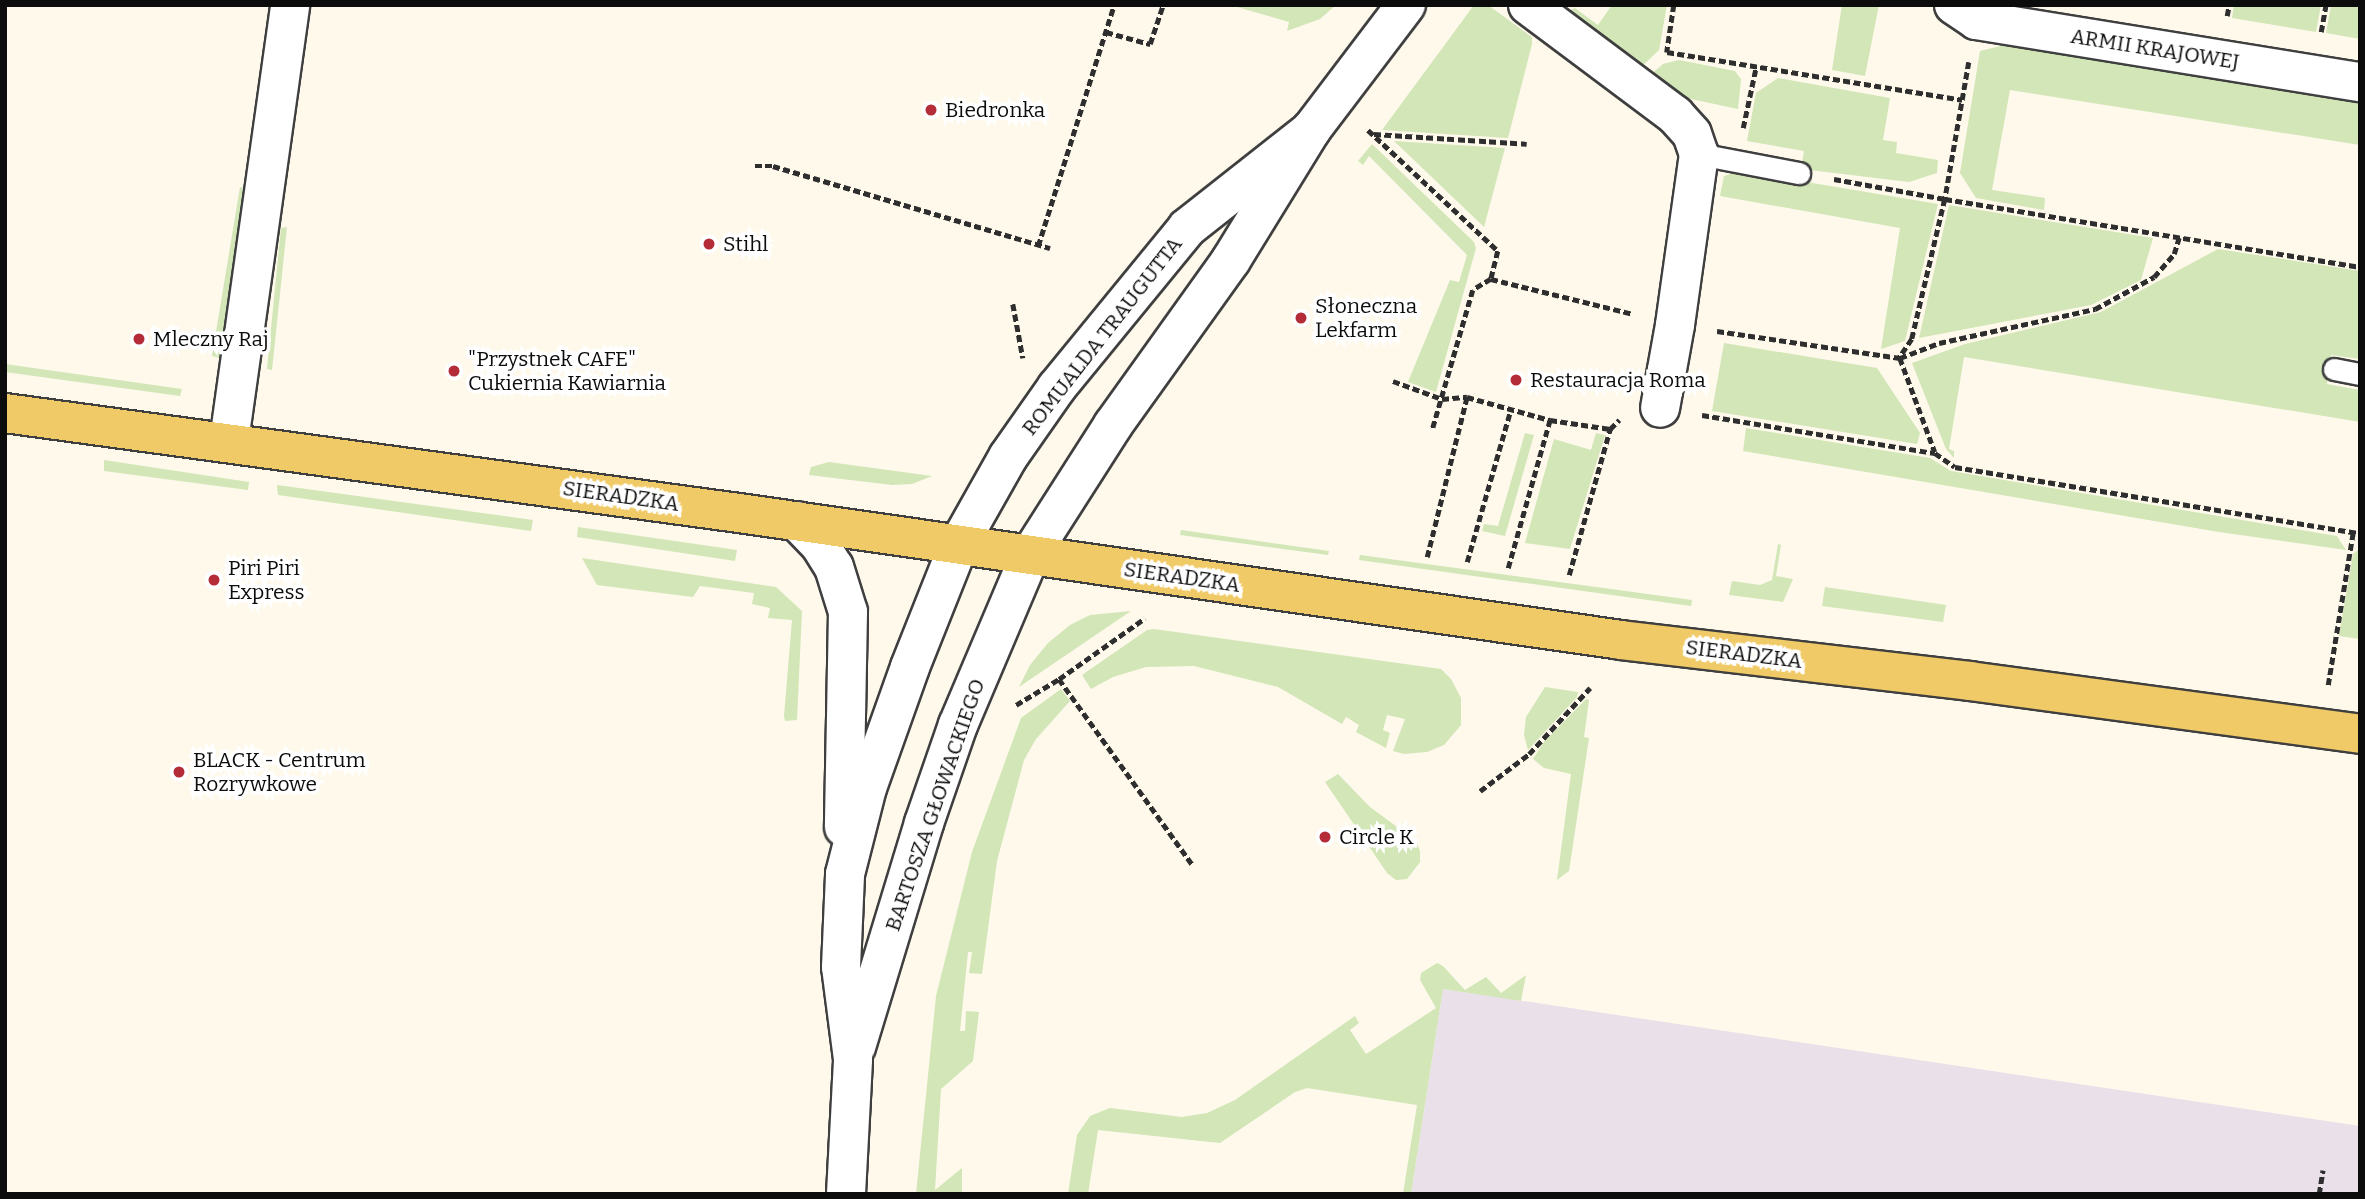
<!DOCTYPE html>
<html>
<head>
<meta charset="utf-8">
<style>
	body { margin:0 }
	#map { position:relative; width:2365px; height:1199px; overflow:hidden; background:#fef9eb; font-family:Bitter,serif }
	div>[style] { position:absolute }
	[style*='--x'] { left:calc(var(--x)*1px); top:calc(var(--y)*1px); width:calc(var(--w)*1px); rotate:calc(var(--a)*1deg) }
	.industrial>* { inset:0; background:#e9e0ea }
	.green>* { inset:0; background:#d2e6b7 }
	.path>* { height:4.5px; margin-top:-2.25px; transform-origin:0; background:repeating-linear-gradient(90deg,#2e2e2e 0 7px,transparent 0 10.5px) }
	.roads { filter:drop-shadow(2px 0 #3f3f3f) drop-shadow(-2px 0 #3f3f3f) drop-shadow(0 2px #3f3f3f) drop-shadow(0 -2px #3f3f3f) }
	.service>* { height:21px; margin:-10.5px; padding:0 10.5px; transform-origin:10.5px; border-radius:10.5px; background:#fff }
	.minor>* { height:38px; margin:-19px; padding:0 19px; transform-origin:19px; border-radius:19px; background:#fff }
	.tertiary>* { height:38px; margin:-19px; padding:0 19px; transform-origin:19px; border-radius:19px; background:#fff }
	.primary>* { height:38px; margin:-19px; padding:0 19px; transform-origin:19px; border-radius:19px; background:#f1ca68 }
	.dots>* { width:19px; height:19px; translate:-50% -50%; box-sizing:border-box; border:4px solid #fff; border-radius:50% }
	span { translate:-50% -50%; white-space:nowrap; text-align:center; line-height:1.15; -webkit-text-stroke:7px #fff; paint-order:stroke }
	.street-label { font-size:21px; color:#0c0c0c }
	.poi-label { font-size:21px; color:#0c0c0c }
	.left { translate:0 -50%; text-align:left }
	.frame { position:absolute; inset:0; border:7px solid #0c0c0c; pointer-events:none }
</style>
</head>
<body>
<div id="map">
	<div class="industrial">
		<i style="clip-path:polygon(1443px 989px,2360px 1126px,2360px 1194px,1411px 1194px)"></i>
	</div>
	<div class="green">
		<i style="clip-path:polygon(1230px 5px,1336px 5px,1320px 19px,1287px 31px,1289px 22px)"></i>
		<i style="clip-path:polygon(1474px 5px,1488px 5px,1532px 37px,1532px 44px,1508px 138px,1382px 130px)"></i>
		<i style="clip-path:polygon(1612px 5px,1667px 5px,1659px 50px,1639px 69px,1567px 12px,1575px 8px,1598px 25px)"></i>
		<i style="clip-path:polygon(1842px 5px,1879px 5px,1865px 76px,1832px 70px)"></i>
		<i style="clip-path:polygon(2234px 5px,2321px 5px,2316px 32px,2232px 18px)"></i>
		<i style="clip-path:polygon(2331px 5px,2360px 5px,2360px 39px,2326px 33px)"></i>
		<i style="clip-path:polygon(2017px 42px,2360px 99px,2360px 145px,2010px 90px,1992px 190px,2045px 198px,2044px 210px,1976px 198px,1960px 173px,1980px 51px)"></i>
		<i style="clip-path:polygon(1679px 60px,1735px 71px,1741px 79px,1738px 109px,1677px 96px,1649px 76px,1663px 64px)"></i>
		<i style="clip-path:polygon(1778px 78px,1890px 98px,1883px 140px,1897px 142px,1896px 153px,1938px 160px,1937px 173px,1909px 182px,1801px 169px,1804px 151px,1747px 141px,1756px 93px)"></i>
		<i style="clip-path:polygon(1394px 141px,1505px 148px,1484px 227px)"></i>
		<i style="clip-path:polygon(1372px 144px,1474px 242px,1476px 248px,1436px 392px,1408px 382px,1450px 280px,1459px 282px,1467px 255px,1369px 156px,1363px 165px,1358px 161px)"></i>
		<i style="clip-path:polygon(1740px 171px,1938px 204px,1905px 341px,1881px 349px,1900px 228px,1720px 196px,1724px 176px)"></i>
		<i style="clip-path:polygon(240px 187px,249px 189px,220px 358px,212px 356px)"></i>
		<i style="clip-path:polygon(1949px 205px,2153px 238px,2141px 280px,2091px 305px,1919px 338px)"></i>
		<i style="clip-path:polygon(287px 227px,272px 370px,267px 369px,281px 228px)"></i>
		<i style="clip-path:polygon(2218px 249px,2360px 271px,2360px 359px,2331px 355px,2327px 384px,2360px 390px,2360px 422px,1964px 357px,1949px 449px,1954px 451px,1954px 458px,1946px 449px,1912px 363px,1965px 344px,2101px 312px)"></i>
		<i style="clip-path:polygon(1724px 343px,1877px 368px,1920px 433px,1917px 444px,1712px 411px)"></i>
		<i style="clip-path:polygon(5px 364px,182px 389px,180px 396px,5px 372px)"></i>
		<i style="clip-path:polygon(1746px 428px,1930px 458px,1951px 471px,2337px 536px,2346px 550px,2219px 532px,1743px 451px)"></i>
		<i style="clip-path:polygon(1525px 433px,1534px 435px,1505px 536px,1482px 531px,1484px 524px,1498px 526px)"></i>
		<i style="clip-path:polygon(1596px 433px,1605px 435px,1570px 549px,1525px 543px,1554px 439px,1591px 450px)"></i>
		<i style="clip-path:polygon(104px 460px,249px 482px,248px 490px,104px 471px)"></i>
		<i style="clip-path:polygon(829px 462px,932px 476px,912px 484px,892px 485px,809px 475px,811px 467px)"></i>
		<i style="clip-path:polygon(277px 485px,533px 520px,531px 531px,278px 495px)"></i>
		<i style="clip-path:polygon(578px 527px,737px 550px,735px 561px,577px 537px)"></i>
		<i style="clip-path:polygon(1181px 530px,1329px 551px,1328px 555px,1180px 535px)"></i>
		<i style="clip-path:polygon(1778px 544px,1781px 545px,1776px 576px,1793px 579px,1783px 602px,1729px 595px,1732px 581px,1760px 585px,1772px 580px)"></i>
		<i style="clip-path:polygon(2360px 548px,2360px 639px,2339px 636px,2353px 554px)"></i>
		<i style="clip-path:polygon(1360px 555px,1692px 600px,1691px 606px,1359px 560px)"></i>
		<i style="clip-path:polygon(582px 558px,776px 587px,802px 611px,797px 720px,785px 721px,784px 716px,792px 620px,768px 618px,770px 608px,752px 604px,754px 593px,700px 586px,693px 597px,597px 585px)"></i>
		<i style="clip-path:polygon(1825px 587px,1946px 605px,1943px 622px,1822px 606px)"></i>
		<i style="clip-path:polygon(1131px 611px,1019px 687px,1030px 665px,1048px 643px,1070px 625px,1090px 615px)"></i>
		<i style="clip-path:polygon(1154px 629px,1441px 669px,1451px 679px,1461px 698px,1461px 725px,1444px 745px,1427px 752px,1404px 754px,1393px 751px,1405px 719px,1387px 715px,1383px 730px,1390px 733px,1386px 748px,1356px 732px,1359px 725px,1346px 717px,1342px 724px,1278px 687px,1194px 666px,1146px 667px,1113px 677px,1091px 689px,1082px 675px,1147px 630px)"></i>
		<i style="clip-path:polygon(1545px 687px,1578px 692px,1577px 697px,1528px 750px,1524px 735px,1526px 717px)"></i>
		<i style="clip-path:polygon(1061px 689px,1070px 701px,1036px 739px,1024px 760px,997px 861px,982px 974px,969px 973px,972px 952px,968px 952px,960px 1031px,965px 1031px,966px 1011px,979px 1012px,973px 1061px,941px 1089px,935px 1190px,962px 1168px,962px 1194px,916px 1194px,936px 996px,972px 852px,1021px 718px)"></i>
		<i style="clip-path:polygon(1586px 699px,1589px 700px,1584px 737px,1589px 738px,1569px 871px,1557px 880px,1571px 774px,1544px 768px,1533px 759px,1544px 742px)"></i>
		<i style="clip-path:polygon(1338px 774px,1370px 807px,1416px 841px,1420px 851px,1420px 862px,1407px 879px,1396px 880px,1387px 873px,1325px 782px)"></i>
		<i style="clip-path:polygon(1437px 963px,1443px 966px,1465px 990px,1486px 977px,1501px 993px,1526px 975px,1521px 1001px,1443px 989px,1411px 1194px,1403px 1194px,1417px 1105px,1307px 1088px,1295px 1092px,1220px 1143px,1098px 1130px,1088px 1194px,1068px 1194px,1077px 1135px,1090px 1116px,1110px 1108px,1182px 1117px,1207px 1113px,1235px 1100px,1355px 1016px,1359px 1023px,1350px 1030px,1366px 1054px,1436px 1008px,1420px 980px,1421px 973px)"></i>
	</div>
	<div class="path">
		<i style="--x:1674;--y:5;--w:48;--a:98.5"></i>
		<i style="--x:1667;--y:52;--w:299;--a:9.2"></i>
		<i style="--x:2227;--y:16;--w:11;--a:-80"></i>
		<i style="--x:1106;--y:32;--w:46;--a:15.3"></i>
		<i style="--x:1150;--y:44;--w:41;--a:-71.6"></i>
		<i style="--x:2321;--y:32;--w:27;--a:-80"></i>
		<i style="--x:1969;--y:62;--w:139;--a:99.9"></i>
		<i style="--x:1945;--y:199;--w:421;--a:9.3"></i>
		<i style="--x:1743;--y:128;--w:62;--a:-78"></i>
		<i style="--x:1368;--y:130;--w:178;--a:42.9"></i>
		<i style="--x:1498;--y:251;--w:29;--a:104"></i>
		<i style="--x:1491;--y:279;--w:21;--a:149"></i>
		<i style="--x:1473;--y:290;--w:144;--a:106.2"></i>
		<i style="--x:1374;--y:134;--w:153;--a:3.7"></i>
		<i style="--x:755;--y:166;--w:18;--a:0"></i>
		<i style="--x:773;--y:166;--w:289;--a:16.5"></i>
		<i style="--x:1834;--y:179;--w:113;--a:10.2"></i>
		<i style="--x:1945;--y:199;--w:144;--a:103.3"></i>
		<i style="--x:1912;--y:339;--w:22;--a:124"></i>
		<i style="--x:1038;--y:246;--w:253;--a:-72.5"></i>
		<i style="--x:1491;--y:279;--w:146;--a:13.8"></i>
		<i style="--x:1013;--y:304;--w:55;--a:79.5"></i>
		<i style="--x:1717;--y:331;--w:185;--a:8.4"></i>
		<i style="--x:1900;--y:358;--w:100;--a:69.6"></i>
		<i style="--x:1900;--y:358;--w:42;--a:-21"></i>
		<i style="--x:1939;--y:343;--w:160;--a:-12.3"></i>
		<i style="--x:2095;--y:309;--w:67;--a:-28.5"></i>
		<i style="--x:2154;--y:277;--w:30;--a:-49"></i>
		<i style="--x:2174;--y:254;--w:17;--a:-73"></i>
		<i style="--x:1393;--y:381;--w:52;--a:20.2"></i>
		<i style="--x:1442;--y:399;--w:25;--a:-5"></i>
		<i style="--x:1467;--y:397;--w:86;--a:15.5"></i>
		<i style="--x:1550;--y:420;--w:61;--a:8.5"></i>
		<i style="--x:1702;--y:415;--w:236;--a:9.3"></i>
		<i style="--x:1935;--y:453;--w:24;--a:35"></i>
		<i style="--x:1955;--y:467;--w:410;--a:9.3"></i>
		<i style="--x:1427;--y:557;--w:165;--a:-76"></i>
		<i style="--x:1467;--y:562;--w:159;--a:-74"></i>
		<i style="--x:1508;--y:568;--w:154;--a:-74.2"></i>
		<i style="--x:1569;--y:575;--w:152;--a:-74.3"></i>
		<i style="--x:1610;--y:429;--w:13;--a:-45"></i>
		<i style="--x:1059;--y:679;--w:228;--a:54.3"></i>
		<i style="--x:2328;--y:685;--w:155;--a:-80.7"></i>
		<i style="--x:1016;--y:705;--w:50;--a:-31.2"></i>
		<i style="--x:1059;--y:679;--w:105;--a:-35.3"></i>
		<i style="--x:1480;--y:791;--w:61;--a:-37.1"></i>
		<i style="--x:1529;--y:754;--w:90;--a:-47.3"></i>
		<i style="--x:2319;--y:1194;--w:24;--a:-81"></i>
	</div>
	<div class="roads">
		<div class="service">
			<i style="--x:1699;--y:154;--w:102;--a:10.8"></i>
			<i style="--x:2334;--y:369;--w:26;--a:11"></i>
		</div>
		<div class="minor">
			<i style="--x:1528;--y:5;--w:184;--a:36.8"></i>
			<i style="--x:1675;--y:115;--w:25;--a:48"></i>
			<i style="--x:1692;--y:134;--w:21;--a:71"></i>
			<i style="--x:1699;--y:154;--w:173;--a:98"></i>
			<i style="--x:1675;--y:325;--w:84;--a:100.2"></i>
			<i style="--x:1954;--y:5;--w:27;--a:34"></i>
			<i style="--x:1976;--y:20;--w:389;--a:9.2"></i>
			<i style="--x:229;--y:441;--w:440;--a:-82"></i>
		</div>
		<div class="tertiary">
			<i style="--x:797;--y:521;--w:33;--a:46"></i>
			<i style="--x:820;--y:545;--w:26;--a:58"></i>
			<i style="--x:834;--y:567;--w:47;--a:72.7"></i>
			<i style="--x:848;--y:612;--w:215;--a:91.1"></i>
			<i style="--x:856;--y:1047;--w:234;--a:-73.1"></i>
			<i style="--x:924;--y:823;--w:104;--a:-70.9"></i>
			<i style="--x:958;--y:725;--w:185;--a:-67"></i>
			<i style="--x:1030;--y:555;--w:154;--a:-57.4"></i>
			<i style="--x:1113;--y:425;--w:203;--a:-54.4"></i>
			<i style="--x:1231;--y:260;--w:153;--a:-58.4"></i>
			<i style="--x:1311;--y:130;--w:157;--a:-52.8"></i>
			<i style="--x:846;--y:1194;--w:135;--a:-87"></i>
			<i style="--x:853;--y:1059;--w:93;--a:-97.4"></i>
			<i style="--x:841;--y:967;--w:93;--a:-87.5"></i>
			<i style="--x:845;--y:874;--w:89;--a:-75.7"></i>
			<i style="--x:867;--y:788;--w:128;--a:-70.4"></i>
			<i style="--x:910;--y:667;--w:132;--a:-68.3"></i>
			<i style="--x:959;--y:544;--w:100;--a:-60.6"></i>
			<i style="--x:1008;--y:457;--w:85;--a:-55"></i>
			<i style="--x:1057;--y:387;--w:205;--a:-50.7"></i>
			<i style="--x:1187;--y:228;--w:158;--a:-38.3"></i>
		</div>
		<div class="primary">
			<i style="--x:5;--y:413;--w:741;--a:7.76"></i>
			<i style="--x:739;--y:513;--w:891;--a:8.19"></i>
			<i style="--x:1621;--y:640;--w:351;--a:6.7"></i>
			<i style="--x:1970;--y:681;--w:394;--a:7.7"></i>
		</div>
	</div>
	<div class="dots">
		<i style="left:931px;top:110px;background:#b42c38"></i>
		<i style="left:709px;top:244px;background:#b42c38"></i>
		<i style="left:1301px;top:318px;background:#b42c38"></i>
		<i style="left:139px;top:339px;background:#b42c38"></i>
		<i style="left:454px;top:371px;background:#b42c38"></i>
		<i style="left:1516px;top:380px;background:#b42c38"></i>
		<i style="left:214px;top:580px;background:#b42c38"></i>
		<i style="left:179px;top:772px;background:#b42c38"></i>
		<i style="left:1325px;top:837px;background:#b42c38"></i>
	</div>
	<div class="street-label">
		<span style="left:2155px;top:49px;rotate:9deg">ARMII KRAJOWEJ</span>
		<span style="left:1102px;top:336px;rotate:-52deg">ROMUALDA TRAUGUTTA</span>
		<span style="left:621px;top:496px;rotate:8deg">SIERADZKA</span>
		<span style="left:1182px;top:577px;rotate:8deg">SIERADZKA</span>
		<span style="left:1744px;top:654px;rotate:7deg">SIERADZKA</span>
		<span style="left:935px;top:805px;rotate:-71deg">BARTOSZA GŁOWACKIEGO</span>
	</div>
	<div class="poi-label">
		<span class="left" style="left:945px;top:110px">Biedronka</span>
		<span class="left" style="left:723px;top:244px">Stihl</span>
		<span class="left" style="left:1315px;top:318px">Słoneczna<br>Lekfarm</span>
		<span class="left" style="left:153px;top:339px">Mleczny Raj</span>
		<span class="left" style="left:468px;top:371px">"Przystnek CAFE"<br>Cukiernia Kawiarnia</span>
		<span class="left" style="left:1530px;top:380px">Restauracja Roma</span>
		<span class="left" style="left:228px;top:580px">Piri Piri<br>Express</span>
		<span class="left" style="left:193px;top:772px">BLACK - Centrum<br>Rozrywkowe</span>
		<span class="left" style="left:1339px;top:837px">Circle K</span>
	</div>
	<div class="frame"></div>
</div>
</body>
</html>
